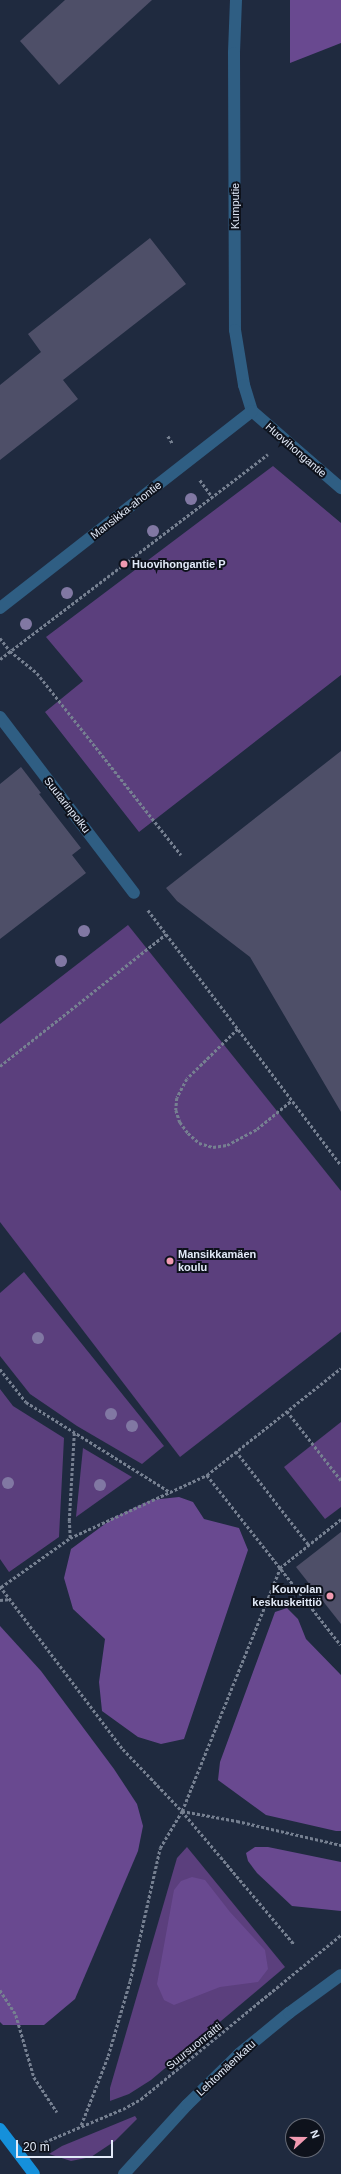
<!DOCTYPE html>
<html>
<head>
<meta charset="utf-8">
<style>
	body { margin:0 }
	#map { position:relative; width:341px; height:2174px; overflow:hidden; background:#1f2a3f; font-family:Arial,sans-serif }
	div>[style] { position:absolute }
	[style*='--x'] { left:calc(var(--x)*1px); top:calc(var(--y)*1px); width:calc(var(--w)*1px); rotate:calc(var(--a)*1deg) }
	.green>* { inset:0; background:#5b3f7d }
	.forest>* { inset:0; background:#694990 }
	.building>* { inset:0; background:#4e4f68 }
	.path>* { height:2.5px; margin-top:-1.25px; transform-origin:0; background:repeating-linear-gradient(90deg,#768091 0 3px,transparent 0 5px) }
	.minor>* { height:12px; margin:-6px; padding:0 6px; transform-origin:6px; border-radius:6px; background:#2f5e83 }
	.major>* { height:12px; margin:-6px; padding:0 6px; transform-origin:6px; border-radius:6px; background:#1590db }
	.trees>* { width:12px; height:12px; margin:-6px; border-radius:50%; background:#8178a3 }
	.dots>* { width:11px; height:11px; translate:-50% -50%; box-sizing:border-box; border:2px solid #0e121c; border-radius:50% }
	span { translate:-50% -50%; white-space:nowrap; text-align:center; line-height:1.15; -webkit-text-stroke:4px #0e121c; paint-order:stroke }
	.street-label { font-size:11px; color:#e2eaf8 }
	.poi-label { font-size:11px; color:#e2eaf8; font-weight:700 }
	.left { translate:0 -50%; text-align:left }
	.right { translate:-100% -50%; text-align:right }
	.north { position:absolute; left:285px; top:2118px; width:40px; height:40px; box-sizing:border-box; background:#0e121c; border:1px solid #636874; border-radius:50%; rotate:69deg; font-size:11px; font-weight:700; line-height:16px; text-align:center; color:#e2eaf8 }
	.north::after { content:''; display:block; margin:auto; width:14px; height:18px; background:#f19ab1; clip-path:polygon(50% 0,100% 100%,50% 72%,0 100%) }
	.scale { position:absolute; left:16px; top:2140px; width:97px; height:18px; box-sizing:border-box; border:2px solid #e2eaf8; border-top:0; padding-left:5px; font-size:12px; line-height:14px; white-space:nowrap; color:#e2eaf8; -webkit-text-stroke:3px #0e121c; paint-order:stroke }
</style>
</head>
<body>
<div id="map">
	<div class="green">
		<i style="clip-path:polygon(273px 466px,341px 523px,341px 675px,139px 832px,45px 712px,83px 681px,46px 637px)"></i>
		<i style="clip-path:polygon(128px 925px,341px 1191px,341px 1332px,180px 1457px,0 1222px,0 1024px)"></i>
		<i style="clip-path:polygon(24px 1272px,164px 1446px,142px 1464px,77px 1426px,30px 1394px,0 1356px,0 1293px)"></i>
		<i style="clip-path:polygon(0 1389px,13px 1406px,64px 1438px,59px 1537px,9px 1572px,0 1559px)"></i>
		<i style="clip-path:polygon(341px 1422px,341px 1507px,325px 1519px,284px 1467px)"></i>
		<i style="clip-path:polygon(83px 1448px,132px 1477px,76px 1517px)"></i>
		<i style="clip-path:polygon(187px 1847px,285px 1967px,151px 2080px,129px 2094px,110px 2101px,110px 2088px,177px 1858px)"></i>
		<i style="clip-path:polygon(135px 2116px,137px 2119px,115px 2141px,91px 2157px,71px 2161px,49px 2154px,62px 2146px)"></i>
	</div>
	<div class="forest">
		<i style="clip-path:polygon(290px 0,341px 0,341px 43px,290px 63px)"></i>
		<i style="clip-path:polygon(179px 1497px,193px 1502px,204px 1519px,239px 1528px,248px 1550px,184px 1739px,161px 1744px,138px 1737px,102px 1711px,99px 1682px,105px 1639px,73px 1609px,64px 1578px,71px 1549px,113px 1518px,151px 1500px)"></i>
		<i style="clip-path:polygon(287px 1608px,298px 1619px,306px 1639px,341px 1675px,341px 1831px,336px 1831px,266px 1815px,218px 1780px,220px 1762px,275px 1612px)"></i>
		<i style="clip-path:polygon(0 1626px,41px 1671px,114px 1769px,137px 1804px,143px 1826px,138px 1851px,75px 1999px,44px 2025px,3px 2025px,0 2022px)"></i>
		<i style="clip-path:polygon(255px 1847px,268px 1847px,341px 1862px,341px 1911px,292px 1906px,257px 1873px,248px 1861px,246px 1853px)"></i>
		<i style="clip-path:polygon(192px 1877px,205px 1880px,230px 1912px,265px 1950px,268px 1969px,258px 1982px,220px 1987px,174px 2005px,164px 2000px,157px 1984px,174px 1890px,181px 1881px)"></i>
	</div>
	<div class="building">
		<i style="clip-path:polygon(65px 0,152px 0,59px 85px,20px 41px)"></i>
		<i style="clip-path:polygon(150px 238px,186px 284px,63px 380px,78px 399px,0 460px,0 385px,41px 352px,28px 334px)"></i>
		<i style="clip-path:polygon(341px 751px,341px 1112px,250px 957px,177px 901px,166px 888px)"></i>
		<i style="clip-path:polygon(21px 767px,41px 793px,39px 794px,81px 848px,72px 855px,86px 873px,0 939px,0 784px)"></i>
		<i style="clip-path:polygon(341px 1532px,341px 1624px,296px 1567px)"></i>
	</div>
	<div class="path">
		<i style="--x:168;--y:436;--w:9;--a:58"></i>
		<i style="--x:200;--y:480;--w:22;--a:54"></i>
		<i style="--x:0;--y:638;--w:16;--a:52"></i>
		<i style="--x:10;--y:651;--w:35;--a:39"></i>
		<i style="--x:37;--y:673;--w:232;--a:51.6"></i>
		<i style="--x:0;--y:659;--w:337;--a:-37.4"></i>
		<i style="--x:148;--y:910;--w:320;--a:52.9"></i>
		<i style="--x:238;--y:1029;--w:71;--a:135.6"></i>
		<i style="--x:187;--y:1079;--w:21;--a:118"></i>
		<i style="--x:177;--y:1098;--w:12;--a:95"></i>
		<i style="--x:176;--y:1110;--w:13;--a:72"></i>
		<i style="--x:180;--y:1122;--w:14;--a:54"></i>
		<i style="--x:188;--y:1133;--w:15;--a:42"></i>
		<i style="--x:199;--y:1143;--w:15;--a:16"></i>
		<i style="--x:213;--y:1147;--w:14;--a:-8"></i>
		<i style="--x:227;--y:1145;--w:34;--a:-28"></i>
		<i style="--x:257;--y:1129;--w:45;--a:-39.6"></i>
		<i style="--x:0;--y:1066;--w:212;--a:-38.5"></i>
		<i style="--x:0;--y:1369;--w:42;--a:51.8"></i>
		<i style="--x:26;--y:1402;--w:170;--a:32"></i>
		<i style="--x:287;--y:1411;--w:88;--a:52"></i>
		<i style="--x:236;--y:1451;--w:119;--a:52.2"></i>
		<i style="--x:207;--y:1475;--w:216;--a:51.8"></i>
		<i style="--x:70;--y:1538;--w:17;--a:-93"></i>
		<i style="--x:69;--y:1521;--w:88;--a:-86.7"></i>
		<i style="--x:0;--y:1586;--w:204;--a:53"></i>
		<i style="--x:123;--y:1749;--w:86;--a:46.4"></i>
		<i style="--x:182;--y:1811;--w:174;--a:49.9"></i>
		<i style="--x:1;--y:1587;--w:85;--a:-35.4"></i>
		<i style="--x:70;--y:1538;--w:151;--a:-24.7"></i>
		<i style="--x:207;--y:1475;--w:171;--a:-38.6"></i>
		<i style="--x:0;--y:1600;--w:11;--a:-5"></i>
		<i style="--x:182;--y:1811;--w:56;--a:10.3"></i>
		<i style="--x:237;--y:1821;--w:107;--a:13"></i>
		<i style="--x:0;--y:1990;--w:30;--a:57"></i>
		<i style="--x:16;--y:2015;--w:65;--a:73.8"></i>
		<i style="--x:34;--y:2077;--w:42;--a:56.7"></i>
		<i style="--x:81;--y:2125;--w:74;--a:-68.6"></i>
		<i style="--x:108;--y:2056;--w:78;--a:-73.7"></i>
		<i style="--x:130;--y:1981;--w:136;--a:-77.3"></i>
		<i style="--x:160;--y:1848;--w:43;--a:-59.3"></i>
		<i style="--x:182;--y:1811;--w:262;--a:-68"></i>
		<i style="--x:280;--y:1568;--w:78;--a:-38.8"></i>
		<i style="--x:40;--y:2144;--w:90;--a:-22.9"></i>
		<i style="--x:123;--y:2109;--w:21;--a:-29"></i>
		<i style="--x:141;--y:2099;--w:259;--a:-39.4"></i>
	</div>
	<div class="minor">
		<i style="--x:236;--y:0;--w:53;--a:92.2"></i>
		<i style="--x:234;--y:53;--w:277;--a:89.8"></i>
		<i style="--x:235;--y:330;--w:56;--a:80.7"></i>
		<i style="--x:244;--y:385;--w:27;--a:73"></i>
		<i style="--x:252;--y:411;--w:118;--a:40.9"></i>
		<i style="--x:0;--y:608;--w:320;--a:-38"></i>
		<i style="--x:0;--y:717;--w:221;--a:52.7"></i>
		<i style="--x:124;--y:2174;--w:93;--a:-47.6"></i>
		<i style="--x:187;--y:2105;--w:73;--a:-44.4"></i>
		<i style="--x:239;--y:2054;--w:65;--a:-39.4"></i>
		<i style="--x:289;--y:2013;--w:64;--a:-36.2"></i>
	</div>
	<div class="major">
		<i style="--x:0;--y:2129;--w:56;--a:52.9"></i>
	</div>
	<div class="trees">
		<i style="left:191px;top:499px"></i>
		<i style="left:153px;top:531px"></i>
		<i style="left:67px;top:593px"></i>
		<i style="left:26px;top:624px"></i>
		<i style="left:84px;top:931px"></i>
		<i style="left:61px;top:961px"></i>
		<i style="left:38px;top:1338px"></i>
		<i style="left:111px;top:1414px"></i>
		<i style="left:132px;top:1426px"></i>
		<i style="left:8px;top:1483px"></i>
		<i style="left:100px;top:1485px"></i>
	</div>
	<div class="dots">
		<i style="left:124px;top:564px;background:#f19ab1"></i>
		<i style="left:170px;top:1261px;background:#f19ab1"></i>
		<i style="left:330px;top:1596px;background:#f19ab1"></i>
	</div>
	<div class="street-label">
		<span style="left:235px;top:206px;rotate:-90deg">Kumputie</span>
		<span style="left:296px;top:450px;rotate:41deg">Huovihongantie</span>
		<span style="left:126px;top:510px;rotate:-38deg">Mansikka-ahontie</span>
		<span style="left:67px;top:805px;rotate:52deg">Suutarinpolku</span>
		<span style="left:194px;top:2046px;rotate:-39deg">Suursuonraitti</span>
		<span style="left:226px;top:2068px;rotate:-43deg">Lehtomäenkatu</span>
	</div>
	<div class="poi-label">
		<span class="left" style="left:132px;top:564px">Huovihongantie P</span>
		<span class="left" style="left:178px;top:1261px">Mansikkamäen<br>koulu</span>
		<span class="right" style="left:322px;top:1596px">Kouvolan<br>keskuskeittiö</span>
	</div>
	<div class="north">N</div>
	<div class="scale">20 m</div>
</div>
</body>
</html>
